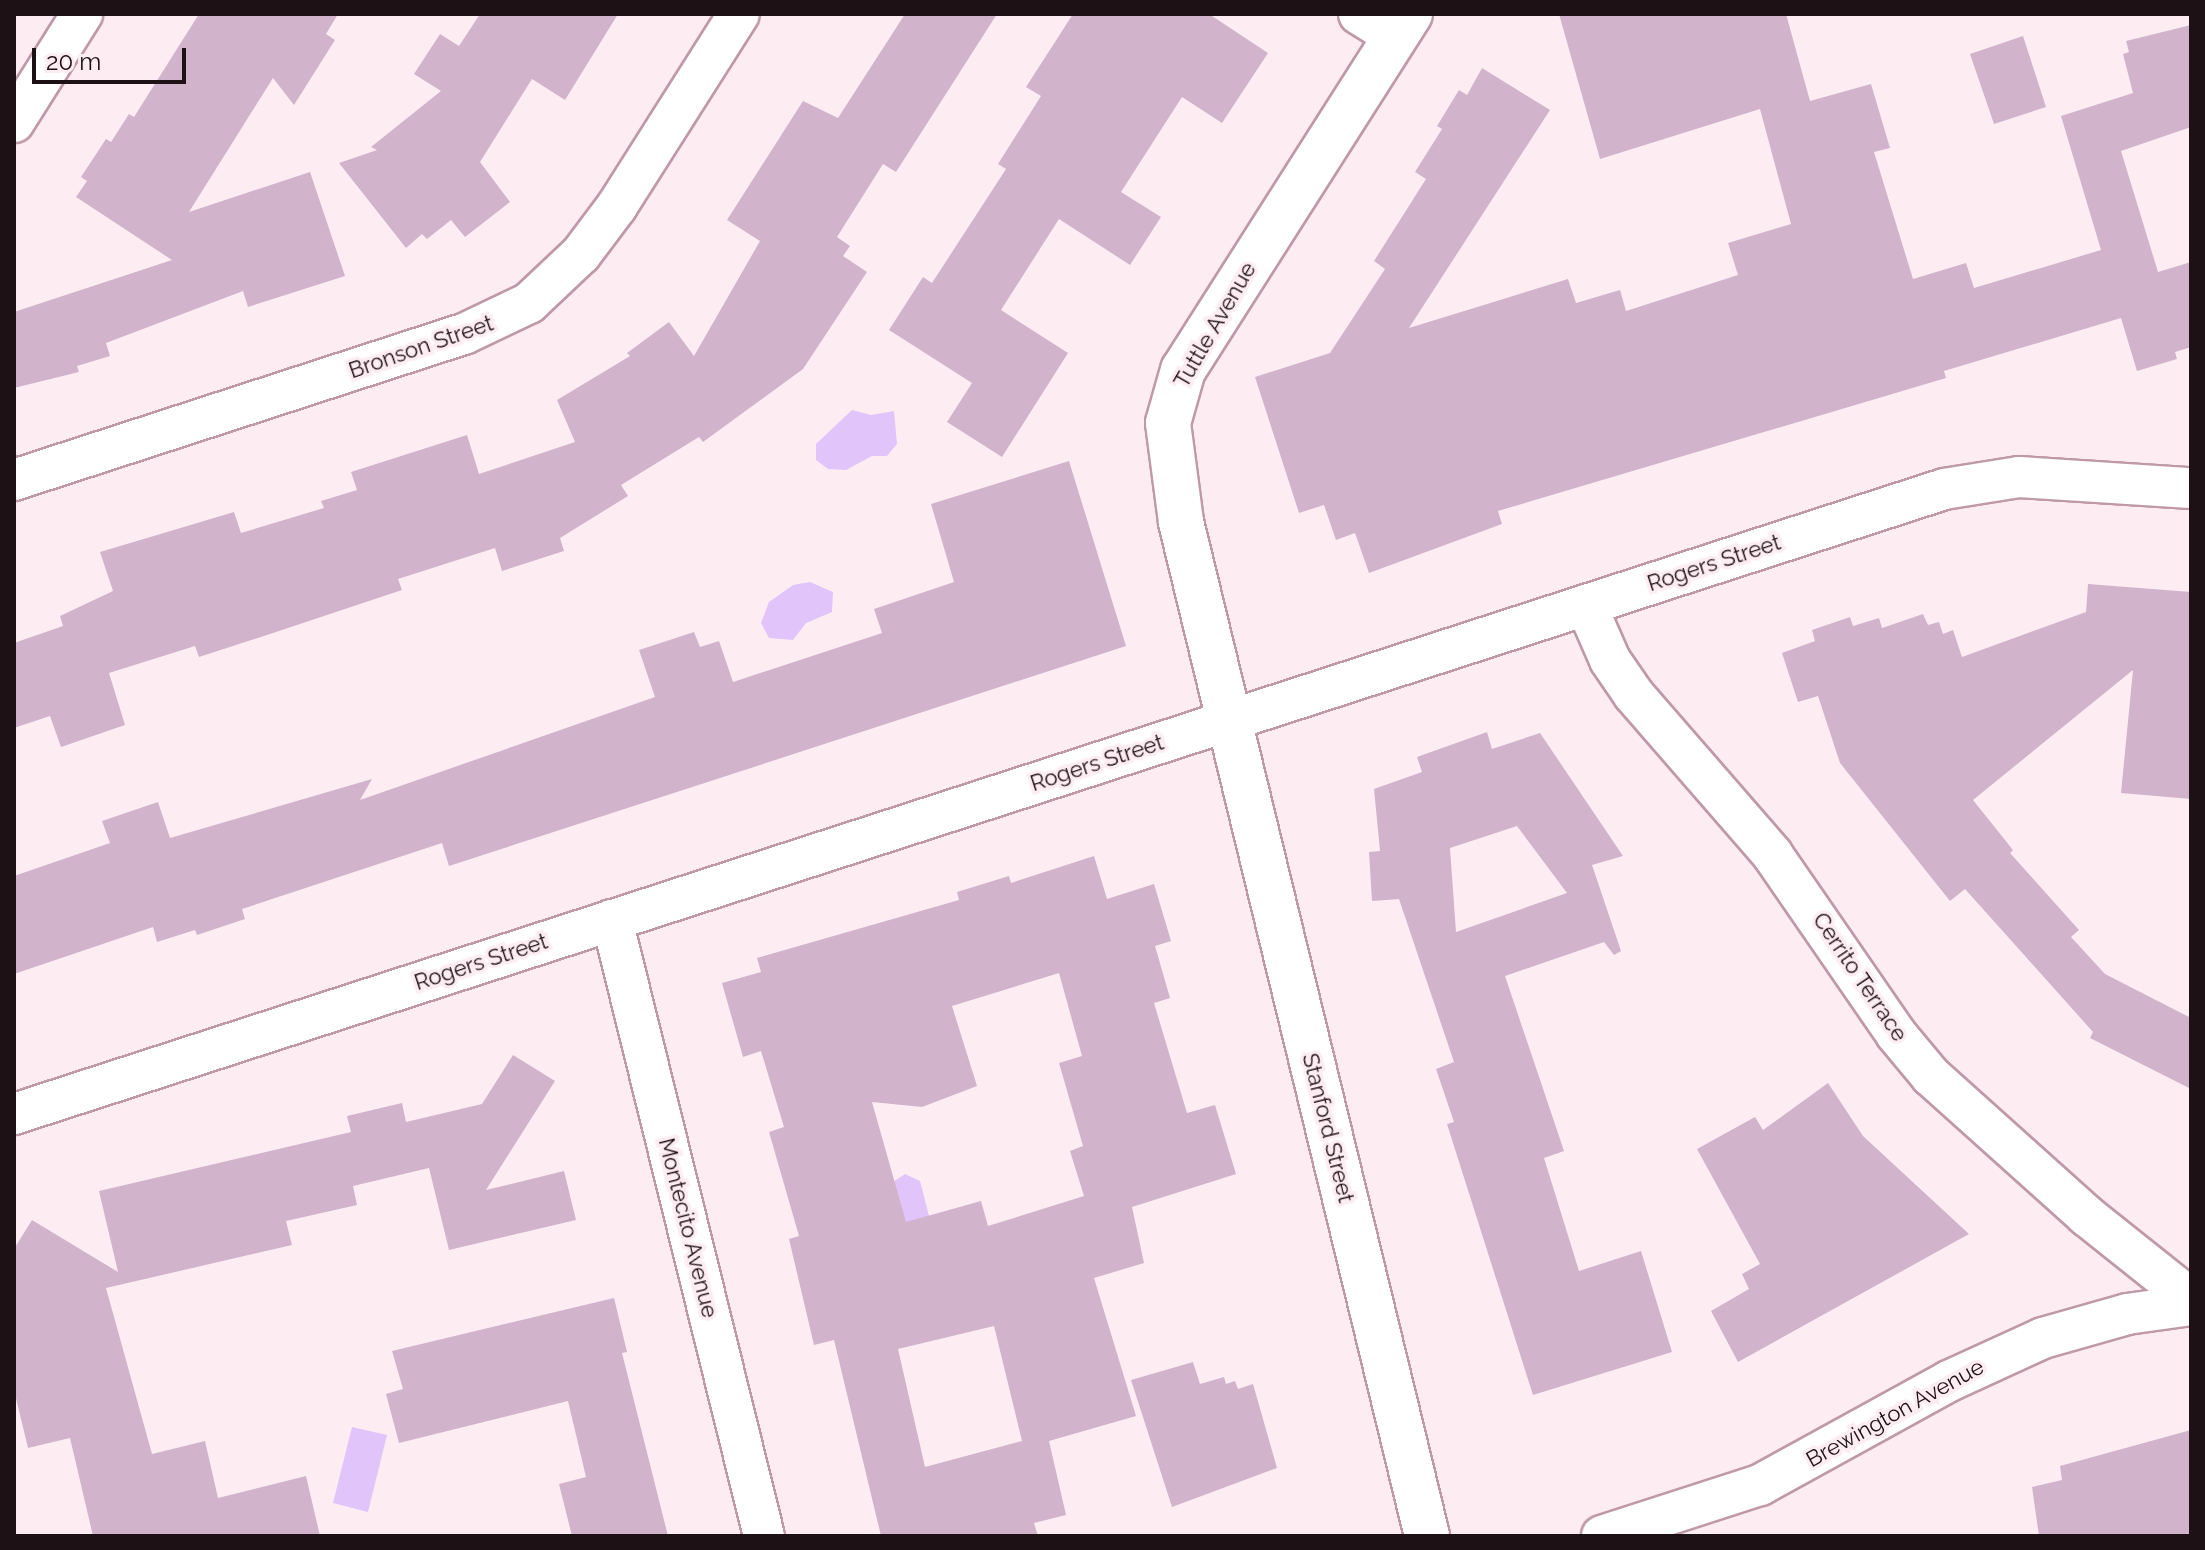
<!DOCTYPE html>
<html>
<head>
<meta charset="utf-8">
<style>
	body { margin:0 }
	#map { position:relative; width:2205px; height:1550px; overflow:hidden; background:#fdedf3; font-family:Raleway,sans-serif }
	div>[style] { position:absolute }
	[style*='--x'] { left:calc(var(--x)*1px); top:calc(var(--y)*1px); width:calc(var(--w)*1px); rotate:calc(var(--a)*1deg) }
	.water>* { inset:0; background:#e0c4fa }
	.building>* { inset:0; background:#d1b3cc }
	.roads { filter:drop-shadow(2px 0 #bf99a8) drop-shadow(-2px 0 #bf99a8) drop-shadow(0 2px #bf99a8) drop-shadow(0 -2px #bf99a8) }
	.street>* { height:40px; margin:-20px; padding:0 20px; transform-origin:20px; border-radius:20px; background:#fff }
	.secondary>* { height:44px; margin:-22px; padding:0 22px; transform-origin:22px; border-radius:22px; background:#fff }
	span { translate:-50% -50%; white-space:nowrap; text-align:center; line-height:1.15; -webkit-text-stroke:7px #fdedf3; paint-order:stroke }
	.street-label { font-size:22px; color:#1e1116 }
	.frame { position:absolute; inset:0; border:16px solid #1e1116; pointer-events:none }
	.scale { position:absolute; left:32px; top:48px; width:154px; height:36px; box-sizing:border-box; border:4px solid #1e1116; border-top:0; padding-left:10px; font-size:24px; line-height:28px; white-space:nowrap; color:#1e1116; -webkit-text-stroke:6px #fdedf3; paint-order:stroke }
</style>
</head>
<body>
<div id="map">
	<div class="water">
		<i style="clip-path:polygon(852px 410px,871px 415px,894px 411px,897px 444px,887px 456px,872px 456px,846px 470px,828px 469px,816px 460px,816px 444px)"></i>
		<i style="clip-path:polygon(810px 582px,833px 592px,832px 612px,806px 623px,793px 640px,769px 638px,761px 623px,769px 602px,793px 585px)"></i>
		<i style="clip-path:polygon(905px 1174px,920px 1181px,930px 1220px,911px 1238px,890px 1184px)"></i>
		<i style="clip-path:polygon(352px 1427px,387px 1435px,368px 1512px,333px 1503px)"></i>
	</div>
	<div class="building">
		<i style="clip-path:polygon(199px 14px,338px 14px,326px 34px,335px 40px,294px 105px,273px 78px,189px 212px,310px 172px,345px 276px,248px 307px,243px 291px,106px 343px,110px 356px,77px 366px,79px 372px,14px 388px,14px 312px,172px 260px,76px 197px,87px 181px,81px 177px,106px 139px,111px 142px,129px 114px,134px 117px)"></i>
		<i style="clip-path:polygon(480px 14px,618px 14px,565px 100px,532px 79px,480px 162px,510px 202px,465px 237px,451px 220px,427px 239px,422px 234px,406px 248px,339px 163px,377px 150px,371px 147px,441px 91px,414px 74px,440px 34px,459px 46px)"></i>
		<i style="clip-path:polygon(905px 14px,997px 14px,896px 172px,883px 164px,837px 237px,850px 246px,843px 256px,867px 272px,803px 369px,703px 442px,699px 437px,621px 485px,628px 496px,560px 538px,564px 551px,502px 571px,495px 548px,398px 579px,402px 590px,267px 635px,199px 657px,195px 646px,109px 673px,125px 725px,61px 747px,50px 716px,14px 728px,14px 643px,63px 626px,60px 616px,113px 591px,100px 552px,234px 512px,241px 533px,324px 508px,321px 501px,357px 490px,351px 472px,467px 435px,479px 474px,575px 442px,557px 400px,630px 356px,627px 353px,669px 322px,694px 356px,760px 241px,727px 220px,803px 101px,838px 118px)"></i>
		<i style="clip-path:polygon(1073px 14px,1209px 14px,1268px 53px,1222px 123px,1182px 97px,1121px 192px,1161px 217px,1130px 265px,1059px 219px,1001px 310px,1068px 353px,1002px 457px,947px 422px,972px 383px,889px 330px,923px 277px,932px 283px,1006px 169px,998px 164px,1041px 96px,1026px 87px)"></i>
		<i style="clip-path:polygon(1559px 14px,1786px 14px,1810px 101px,1871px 84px,1890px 148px,1874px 152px,1913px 279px,1966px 263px,1974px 288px,2101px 250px,2061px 116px,2133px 93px,2123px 54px,2129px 52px,2126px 41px,2191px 25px,2191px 127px,2121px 151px,2158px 272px,2191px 262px,2191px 347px,2175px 352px,2177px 359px,2137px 371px,2121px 318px,1944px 371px,1946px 378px,1498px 511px,1502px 524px,1369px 573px,1355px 533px,1336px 540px,1324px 505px,1299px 513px,1255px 377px,1330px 353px,1385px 269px,1374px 261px,1426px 179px,1415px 172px,1442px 129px,1437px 126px,1459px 90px,1467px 95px,1482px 68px,1550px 110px,1409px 328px,1568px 279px,1576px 303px,1620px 290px,1626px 311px,1738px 275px,1728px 243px,1791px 224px,1760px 109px,1600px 159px)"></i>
		<i style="clip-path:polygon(2023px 36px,2046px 107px,1994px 124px,1970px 54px)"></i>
		<i style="clip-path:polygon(1069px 461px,1126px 646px,449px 866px,442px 843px,242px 909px,245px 919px,197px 935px,195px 930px,157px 942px,153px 927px,14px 974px,14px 876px,110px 843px,102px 821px,158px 802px,170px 838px,372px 779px,360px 800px,655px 697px,639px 650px,694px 632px,700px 647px,719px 641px,733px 682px,882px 633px,874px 609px,954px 582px,931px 504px)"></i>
		<i style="clip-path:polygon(2088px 584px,2191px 592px,2191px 799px,2121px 793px,2133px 670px,1973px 800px,2013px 850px,2010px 853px,2079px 930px,2071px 937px,2105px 974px,2191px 1018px,2191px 1089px,2090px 1038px,2093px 1032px,1965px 889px,1950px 901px,1840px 763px,1818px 696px,1798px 702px,1782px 653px,1815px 641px,1812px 630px,1850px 617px,1853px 626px,1879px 618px,1882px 628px,1923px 614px,1928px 625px,1939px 622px,1943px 634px,1953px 630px,1962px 657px,2086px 612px)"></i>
		<i style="clip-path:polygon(evenodd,1487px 732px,1492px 749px,1540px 733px,1623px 856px,1592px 865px,1621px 951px,1614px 955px,1604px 942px,1505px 976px,1564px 1151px,1544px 1158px,1579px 1271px,1641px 1251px,1672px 1352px,1533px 1395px,1447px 1124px,1454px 1122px,1436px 1069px,1454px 1062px,1399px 899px,1372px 901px,1369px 852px,1380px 851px,1374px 789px,1422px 772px,1417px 757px,1487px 732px,1517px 826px,1567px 893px,1456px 932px,1450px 848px,1517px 826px)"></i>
		<i style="clip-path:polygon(evenodd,1094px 856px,1107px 899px,1154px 884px,1171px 941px,1155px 946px,1170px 998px,1154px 1003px,1187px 1113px,1215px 1105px,1236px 1174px,1132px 1207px,1144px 1263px,1094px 1278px,1136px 1416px,1049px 1441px,1066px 1515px,1034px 1523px,1038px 1536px,881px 1536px,834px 1340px,814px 1345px,789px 1239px,799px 1236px,769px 1132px,784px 1127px,761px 1051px,743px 1057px,722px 983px,761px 972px,757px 958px,959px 900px,957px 892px,1009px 876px,1011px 883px,1094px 856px,1059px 973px,1082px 1056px,1059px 1063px,1083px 1146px,1070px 1151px,1084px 1196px,988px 1226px,981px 1201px,906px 1222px,872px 1102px,922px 1107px,977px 1086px,952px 1006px,1059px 973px,1094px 856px,994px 1326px,1022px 1441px,925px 1467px,898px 1349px,994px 1326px)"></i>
		<i style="clip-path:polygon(513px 1055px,555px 1081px,486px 1190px,564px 1171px,576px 1220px,449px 1250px,429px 1168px,353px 1186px,357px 1205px,286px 1221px,292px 1245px,106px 1288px,152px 1454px,205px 1441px,218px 1498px,306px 1476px,320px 1536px,93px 1536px,70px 1438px,28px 1448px,14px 1390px,14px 1249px,32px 1220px,118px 1272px,99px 1191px,351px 1132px,347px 1116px,402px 1103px,406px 1122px,482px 1104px)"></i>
		<i style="clip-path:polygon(1828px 1083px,1863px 1136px,1969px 1234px,1738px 1362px,1711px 1311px,1749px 1289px,1742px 1274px,1760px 1264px,1697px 1149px,1755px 1117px,1763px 1130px)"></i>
		<i style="clip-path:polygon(614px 1298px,627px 1352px,622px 1353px,668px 1536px,572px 1536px,559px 1484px,586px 1477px,568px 1401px,399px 1443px,386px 1394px,403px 1389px,392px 1351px)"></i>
		<i style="clip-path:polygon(1193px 1362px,1200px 1384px,1224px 1377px,1226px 1384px,1235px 1381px,1238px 1389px,1253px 1384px,1277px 1468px,1172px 1507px,1131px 1380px)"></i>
		<i style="clip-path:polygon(2191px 1430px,2191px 1536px,2039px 1536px,2032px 1487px,2062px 1480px,2060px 1466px)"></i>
	</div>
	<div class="roads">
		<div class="street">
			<i style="--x:1359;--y:14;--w:44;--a:31.9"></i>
			<i style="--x:14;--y:122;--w:128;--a:-57.8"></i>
			<i style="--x:14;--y:480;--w:473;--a:-18"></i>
			<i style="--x:464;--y:334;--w:72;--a:-25.5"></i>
			<i style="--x:529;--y:303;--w:71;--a:-43.3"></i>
			<i style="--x:581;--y:254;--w:60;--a:-53.1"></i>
			<i style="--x:617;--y:206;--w:227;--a:-57.6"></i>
			<i style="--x:1586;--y:605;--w:60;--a:66.4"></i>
			<i style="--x:1610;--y:660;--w:42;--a:55.6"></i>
			<i style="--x:1634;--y:695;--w:211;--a:49"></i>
			<i style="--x:1772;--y:854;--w:219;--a:55.4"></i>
			<i style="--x:1896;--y:1034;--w:55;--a:50.2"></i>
			<i style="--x:1931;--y:1076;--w:210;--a:41.9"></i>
			<i style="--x:2087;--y:1216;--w:133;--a:38.6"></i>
			<i style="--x:612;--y:920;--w:634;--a:76.14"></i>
			<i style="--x:14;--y:1114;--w:2029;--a:-17.94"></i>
			<i style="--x:1944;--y:489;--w:76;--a:-9.1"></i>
			<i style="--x:2019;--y:477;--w:172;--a:3.7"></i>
			<i style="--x:1602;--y:1536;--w:166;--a:-17.9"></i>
			<i style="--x:1760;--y:1485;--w:216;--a:-28.8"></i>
			<i style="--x:1949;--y:1381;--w:103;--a:-24.6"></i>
			<i style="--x:2043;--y:1338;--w:87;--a:-15.9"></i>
			<i style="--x:2127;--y:1314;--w:65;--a:-8"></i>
		</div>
		<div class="secondary">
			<i style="--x:1410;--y:14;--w:422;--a:122.5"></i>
			<i style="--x:1183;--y:370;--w:55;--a:105.8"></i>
			<i style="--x:1168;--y:423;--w:100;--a:82.5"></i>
			<i style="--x:1181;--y:522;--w:1043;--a:76.36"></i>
		</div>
	</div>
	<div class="street-label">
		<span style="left:1215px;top:325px;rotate:-60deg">Tuttle Avenue</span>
		<span style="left:421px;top:347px;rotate:-19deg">Bronson Street</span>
		<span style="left:1714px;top:563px;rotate:-18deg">Rogers Street</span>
		<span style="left:1097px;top:763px;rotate:-18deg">Rogers Street</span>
		<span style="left:481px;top:962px;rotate:-18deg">Rogers Street</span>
		<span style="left:1860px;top:977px;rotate:56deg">Cerrito Terrace</span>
		<span style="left:1328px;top:1128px;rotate:76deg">Stanford Street</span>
		<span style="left:688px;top:1228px;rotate:76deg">Montecito Avenue</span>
		<span style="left:1895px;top:1413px;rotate:-29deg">Brewington Avenue</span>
	</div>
	<div class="frame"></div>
	<div class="scale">20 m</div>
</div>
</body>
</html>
